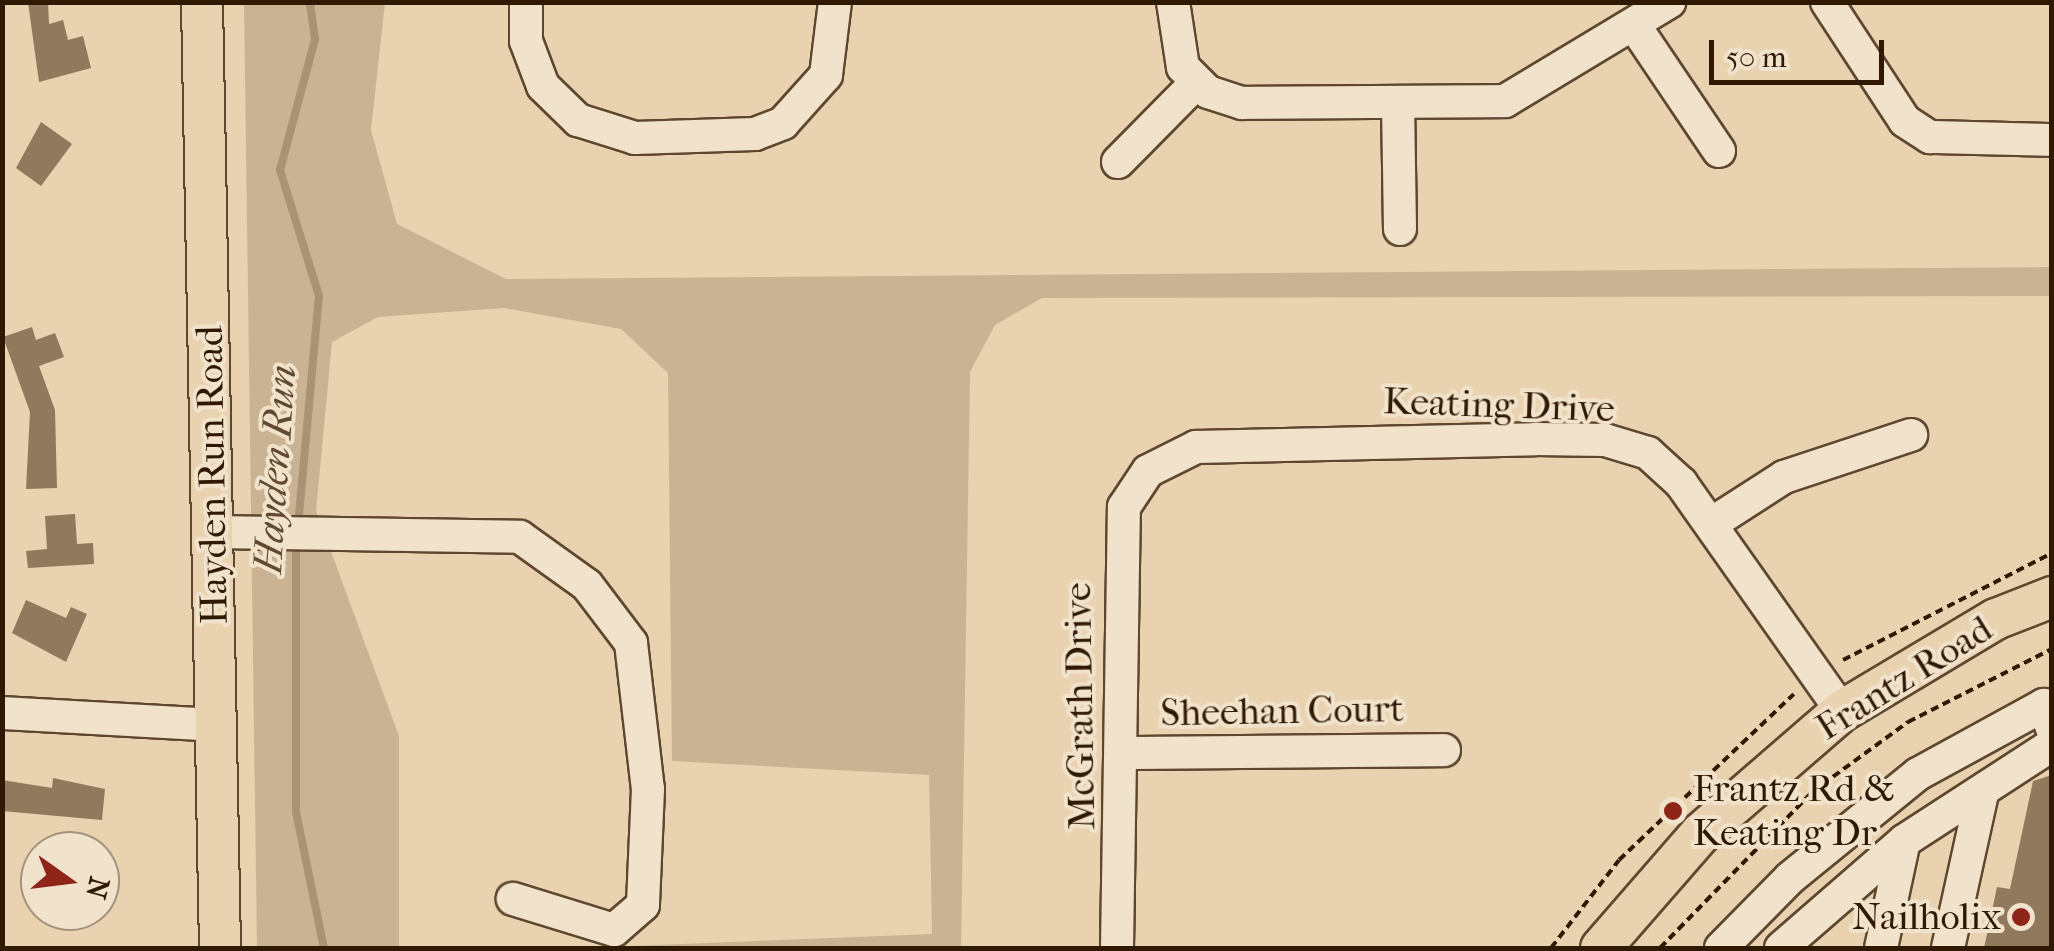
<!DOCTYPE html>
<html>
<head>
<meta charset="utf-8">
<style>
	body { margin:0 }
	#map { position:relative; width:2054px; height:951px; overflow:hidden; background:#e9d2b0; font-family:"IM FELL French Canon",serif }
	div>[style] { position:absolute }
	[style*='--x'] { left:calc(var(--x)*1px); top:calc(var(--y)*1px); width:calc(var(--w)*1px); rotate:calc(var(--a)*1deg) }
	.green>* { inset:0; background:#cab393 }
	.stream>* { height:8px; margin:-4px; padding:0 4px; transform-origin:4px; border-radius:4px; background:#aa9375 }
	.building>* { inset:0; background:#90795d }
	.path>* { height:4px; margin-top:-2px; transform-origin:0; background:repeating-linear-gradient(90deg,#301903 0 8px,transparent 0 13px) }
	.roads { filter:drop-shadow(2px 0 #5e472e) drop-shadow(-2px 0 #5e472e) drop-shadow(0 2px #5e472e) drop-shadow(0 -2px #5e472e) }
	.minor>* { height:32px; margin:-16px; padding:0 16px; transform-origin:16px; border-radius:16px; background:#f1e2cc }
	.major>* { height:40px; margin:-20px; padding:0 20px; transform-origin:20px; border-radius:20px; background:#e9d2b0 }
	.dots>* { width:28px; height:28px; translate:-50% -50%; box-sizing:border-box; border:5px solid #f1e2cc; border-radius:50% }
	span { translate:-50% -50%; white-space:nowrap; text-align:center; line-height:1.15; -webkit-text-stroke:8px #f1e2cc; paint-order:stroke }
	.street-label { font-size:38px; color:#301903 }
	.poi-label { font-size:38px; color:#301903 }
	.left { translate:0 -50%; text-align:left }
	.right { translate:-100% -50%; text-align:right }
	.water-label { font-size:40px; color:#614a31; font-style:italic }
	.frame { position:absolute; inset:0; border:5px solid #301903; pointer-events:none }
	.north { position:absolute; left:20px; top:831px; width:100px; height:100px; box-sizing:border-box; background:#f1e2cc; border:2px solid #a4927c; border-radius:50%; rotate:104deg; font-size:28px; font-weight:700; line-height:40px; text-align:center; color:#301903 }
	.north::after { content:''; display:block; margin:auto; width:35px; height:45px; background:#8f2418; clip-path:polygon(50% 0,100% 100%,50% 72%,0 100%) }
	.scale { position:absolute; left:1709px; top:40px; width:175px; height:45px; box-sizing:border-box; border:5px solid #301903; border-top:0; padding-left:12px; font-size:30px; line-height:35px; white-space:nowrap; color:#301903; -webkit-text-stroke:8px #f1e2cc; paint-order:stroke }
</style>
</head>
<body>
<div id="map">
	<div class="green">
		<i style="clip-path:polygon(244px 3px,385px 3px,371px 130px,397px 224px,506px 279px,2051px 267px,2051px 296px,1042px 298px,995px 325px,970px 372px,961px 948px,579px 948px,932px 934px,929px 775px,672px 761px,668px 373px,621px 329px,504px 308px,378px 317px,332px 342px,316px 511px,399px 736px,399px 948px,257px 948px)"></i>
	</div>
	<div class="stream">
		<i style="--x:298;--y:526;--w:231;--a:-84.8"></i>
		<i style="--x:319;--y:296;--w:132;--a:-107.2"></i>
		<i style="--x:280;--y:170;--w:136;--a:-75"></i>
		<i style="--x:315;--y:39;--w:37;--a:-98"></i>
		<i style="--x:296;--y:540;--w:272;--a:90"></i>
		<i style="--x:296;--y:812;--w:139;--a:78.4"></i>
	</div>
	<div class="building">
		<i style="clip-path:polygon(28px 2px,48px 2px,49px 24px,63px 20px,68px 40px,83px 36px,91px 68px,39px 82px)"></i>
		<i style="clip-path:polygon(41px 122px,72px 144px,41px 186px,16px 168px)"></i>
		<i style="clip-path:polygon(32px 327px,36px 340px,55px 333px,64px 357px,39px 366px,55px 410px,57px 488px,26px 489px,30px 412px,3px 337px)"></i>
		<i style="clip-path:polygon(75px 514px,77px 544px,93px 543px,94px 564px,28px 568px,26px 551px,47px 549px,45px 516px)"></i>
		<i style="clip-path:polygon(26px 600px,66px 618px,71px 607px,87px 614px,66px 662px,12px 633px)"></i>
		<i style="clip-path:polygon(2052px 775px,2052px 948px,1984px 948px,1997px 887px,2010px 889px,2033px 781px)"></i>
		<i style="clip-path:polygon(53px 778px,105px 789px,102px 820px,2px 811px,2px 780px,52px 788px)"></i>
	</div>
	<div class="path">
		<i style="--x:1843;--y:660;--w:235;--a:-27.1"></i>
		<i style="--x:1551;--y:948;--w:111;--a:-52.3"></i>
		<i style="--x:1619;--y:860;--w:241;--a:-43.5"></i>
		<i style="--x:1660;--y:948;--w:218;--a:-45.7"></i>
		<i style="--x:1812;--y:792;--w:119;--a:-36.1"></i>
		<i style="--x:1908;--y:722;--w:161;--a:-26.9"></i>
	</div>
	<div class="roads">
		<div class="minor">
			<i style="--x:526;--y:2;--w:39;--a:90"></i>
			<i style="--x:526;--y:41;--w:48;--a:69.3"></i>
			<i style="--x:543;--y:86;--w:49;--a:44.2"></i>
			<i style="--x:578;--y:120;--w:60;--a:17.5"></i>
			<i style="--x:635;--y:138;--w:120;--a:-1.9"></i>
			<i style="--x:755;--y:134;--w:30;--a:-21"></i>
			<i style="--x:783;--y:123;--w:64;--a:-48.1"></i>
			<i style="--x:826;--y:75;--w:74;--a:-83"></i>
			<i style="--x:1173;--y:2;--w:66;--a:81.3"></i>
			<i style="--x:1183;--y:67;--w:35;--a:45"></i>
			<i style="--x:1208;--y:92;--w:36;--a:18"></i>
			<i style="--x:1242;--y:103;--w:263;--a:-0.4"></i>
			<i style="--x:1505;--y:101;--w:192;--a:-31.1"></i>
			<i style="--x:1827;--y:2;--w:142;--a:56.8"></i>
			<i style="--x:1905;--y:121;--w:30;--a:33"></i>
			<i style="--x:1930;--y:137;--w:122;--a:1.4"></i>
			<i style="--x:1634;--y:25;--w:152;--a:56"></i>
			<i style="--x:1398;--y:102;--w:127;--a:89.1"></i>
			<i style="--x:1118;--y:162;--w:110;--a:-45.4"></i>
			<i style="--x:1711;--y:524;--w:87;--a:-32.8"></i>
			<i style="--x:1784;--y:477;--w:134;--a:-18.3"></i>
			<i style="--x:213;--y:532;--w:307;--a:0.9"></i>
			<i style="--x:520;--y:537;--w:82;--a:35.6"></i>
			<i style="--x:587;--y:585;--w:73;--a:52.8"></i>
			<i style="--x:631;--y:643;--w:147;--a:83.4"></i>
			<i style="--x:648;--y:789;--w:116;--a:92.5"></i>
			<i style="--x:643;--y:905;--w:38;--a:139"></i>
			<i style="--x:614;--y:930;--w:106;--a:-162.9"></i>
			<i style="--x:2;--y:713;--w:215;--a:3.2"></i>
			<i style="--x:1122;--y:753;--w:322;--a:-0.5"></i>
			<i style="--x:1117;--y:948;--w:441;--a:-89.1"></i>
			<i style="--x:1124;--y:507;--w:43;--a:-56.3"></i>
			<i style="--x:1148;--y:471;--w:54;--a:-26.6"></i>
			<i style="--x:1196;--y:447;--w:340;--a:-1.3"></i>
			<i style="--x:1536;--y:439;--w:69;--a:0.8"></i>
			<i style="--x:1605;--y:440;--w:45;--a:16.8"></i>
			<i style="--x:1648;--y:453;--w:45;--a:42.3"></i>
			<i style="--x:1681;--y:483;--w:279;--a:54.8"></i>
			<i style="--x:1721;--y:948;--w:98;--a:-45.4"></i>
			<i style="--x:1790;--y:878;--w:165;--a:-39.1"></i>
			<i style="--x:1918;--y:774;--w:144;--a:-28.7"></i>
			<i style="--x:2044;--y:705;--w:24;--a:71"></i>
			<i style="--x:1781;--y:948;--w:163;--a:-41"></i>
			<i style="--x:1904;--y:841;--w:176;--a:-33"></i>
			<i style="--x:1881;--y:948;--w:109;--a:-77.9"></i>
			<i style="--x:1948;--y:948;--w:159;--a:-77.6"></i>
		</div>
		<div class="major">
			<i style="--x:202;--y:2;--w:946;--a:88.91"></i>
			<i style="--x:1601;--y:948;--w:152;--a:-49"></i>
			<i style="--x:1701;--y:833;--w:186;--a:-40.9"></i>
			<i style="--x:1842;--y:711;--w:179;--a:-30.9"></i>
			<i style="--x:1996;--y:619;--w:60;--a:-21.4"></i>
		</div>
	</div>
	<div class="dots">
		<i style="left:1673px;top:811px;background:#8f2418"></i>
		<i style="left:2021px;top:917px;background:#8f2418"></i>
	</div>
	<div class="street-label">
		<span style="left:1499px;top:405px;rotate:2deg">Keating Drive</span>
		<span style="left:212px;top:475px;rotate:-91deg">Hayden Run Road</span>
		<span style="left:1904px;top:678px;rotate:-32deg">Frantz Road</span>
		<span style="left:1080px;top:706px;rotate:-91deg">McGrath Drive</span>
		<span style="left:1282px;top:711px;rotate:-1deg">Sheehan Court</span>
	</div>
	<div class="poi-label">
		<span class="left" style="left:1693px;top:811px">Frantz Rd &amp;<br>Keating Dr</span>
		<span class="right" style="left:2001px;top:917px">Nailholix</span>
	</div>
	<div class="water-label">
		<span style="left:275px;top:469px;rotate:-86deg">Hayden Run</span>
	</div>
	<div class="frame"></div>
	<div class="north">N</div>
	<div class="scale">50 m</div>
</div>
</body>
</html>
